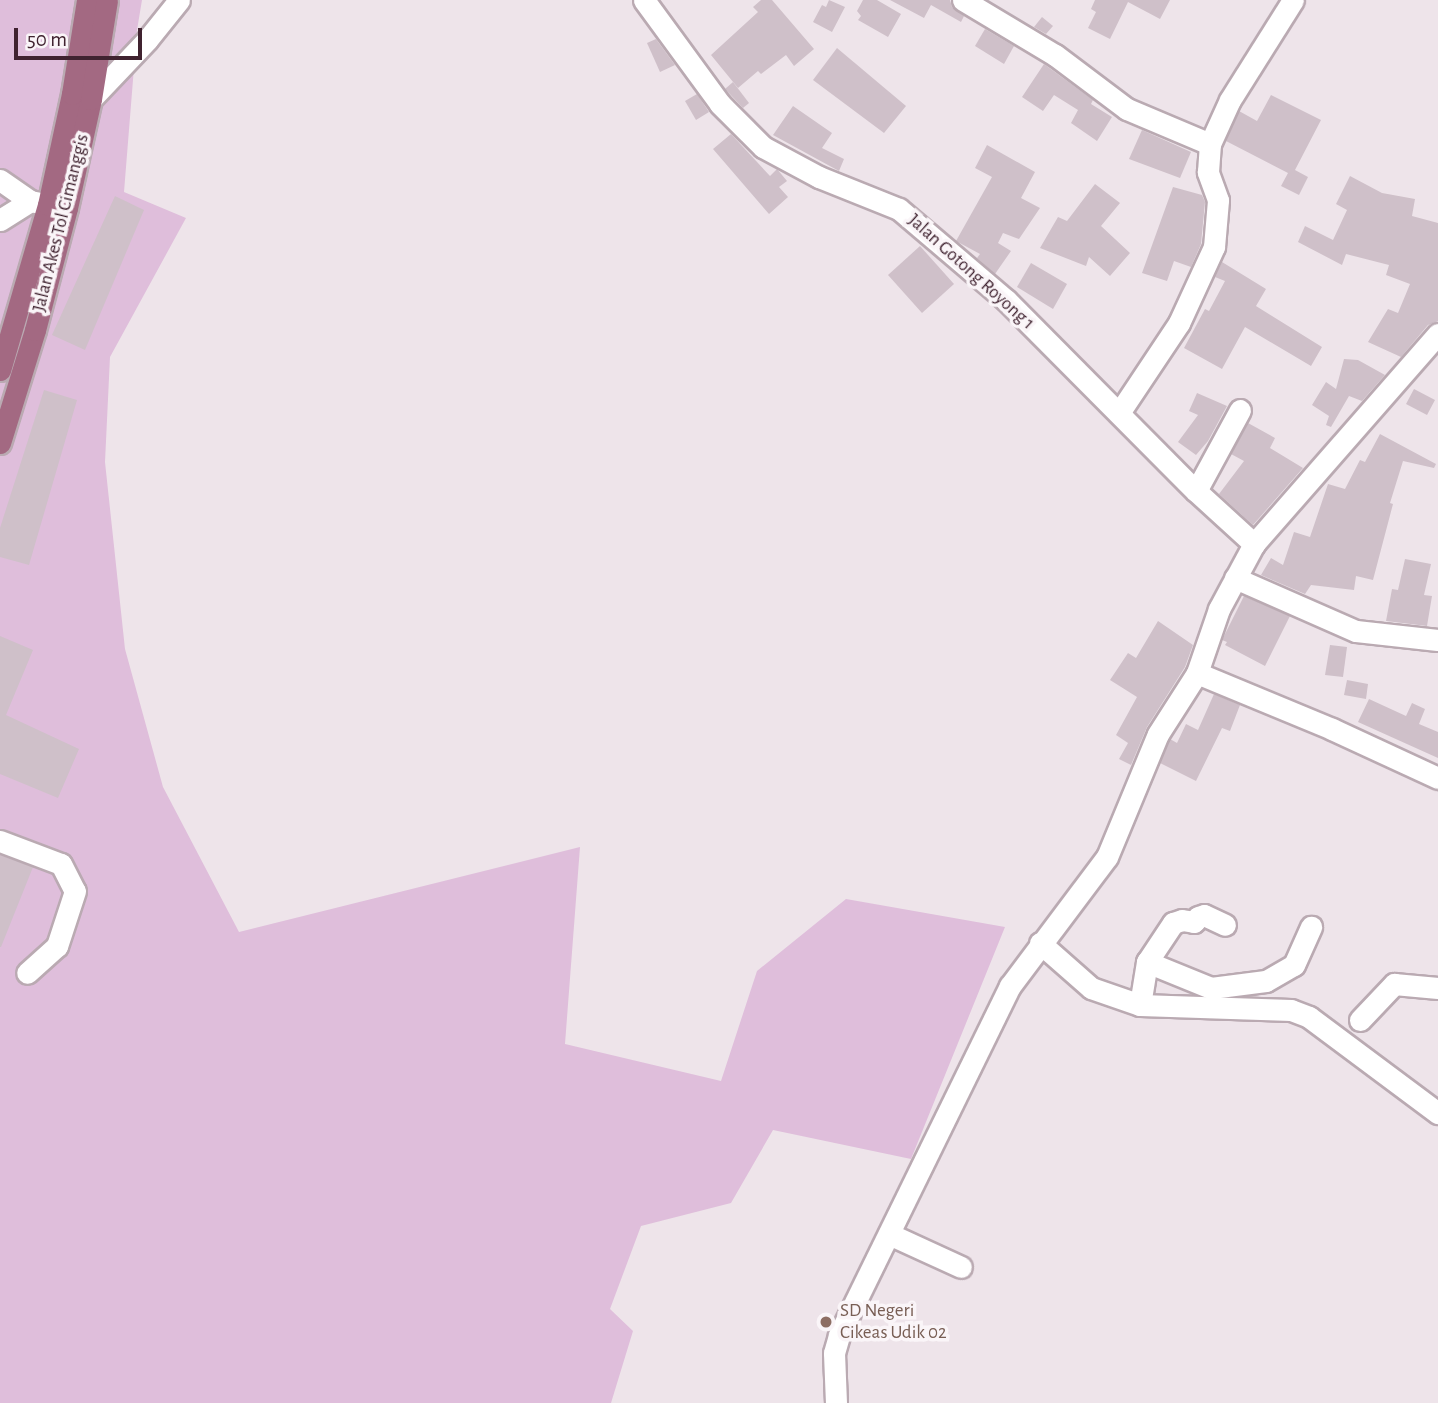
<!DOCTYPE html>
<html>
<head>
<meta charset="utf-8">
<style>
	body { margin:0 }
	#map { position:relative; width:1438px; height:1403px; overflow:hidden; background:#eee4ea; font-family:"Alegreya Sans",sans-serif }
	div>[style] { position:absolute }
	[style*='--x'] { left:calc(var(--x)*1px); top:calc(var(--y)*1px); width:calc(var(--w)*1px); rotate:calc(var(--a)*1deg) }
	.green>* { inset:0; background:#dfbedb }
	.building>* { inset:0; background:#cfc0c9 }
	.roads { filter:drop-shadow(2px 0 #baaab2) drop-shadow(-2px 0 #baaab2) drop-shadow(0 2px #baaab2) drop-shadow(0 -2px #baaab2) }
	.minor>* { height:21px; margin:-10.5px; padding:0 10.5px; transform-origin:10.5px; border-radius:10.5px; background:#fff }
	.major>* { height:21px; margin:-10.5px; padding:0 10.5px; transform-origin:10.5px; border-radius:10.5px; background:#a36982 }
	.dots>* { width:19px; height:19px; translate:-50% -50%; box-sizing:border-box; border:4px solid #faf5f8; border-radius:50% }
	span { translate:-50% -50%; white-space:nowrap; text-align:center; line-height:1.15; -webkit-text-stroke:7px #faf5f8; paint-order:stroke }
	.street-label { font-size:19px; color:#402330 }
	.education-label { font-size:19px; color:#785e54 }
	.left { translate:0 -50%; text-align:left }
	.scale { position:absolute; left:14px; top:28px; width:128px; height:32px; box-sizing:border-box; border:4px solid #402330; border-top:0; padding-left:9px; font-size:21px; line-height:24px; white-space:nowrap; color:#402330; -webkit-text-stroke:5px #faf5f8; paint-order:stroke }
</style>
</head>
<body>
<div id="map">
	<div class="green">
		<i style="clip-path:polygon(0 0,142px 0,137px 30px,124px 192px,186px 218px,110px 357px,105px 462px,125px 649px,163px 787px,239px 932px,580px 847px,565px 1044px,721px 1081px,757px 971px,846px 899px,1005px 927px,911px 1159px,773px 1130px,731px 1203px,641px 1226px,610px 1309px,633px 1331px,611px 1403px,0 1403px)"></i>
	</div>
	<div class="building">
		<i style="clip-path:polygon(761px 0,772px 0,814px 49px,794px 66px,786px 55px,761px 74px,758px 71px,738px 88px,711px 55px,758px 12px,753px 7px)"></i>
		<i style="clip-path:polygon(829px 0,845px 7px,832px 32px,813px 22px,822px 5px,826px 7px)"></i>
		<i style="clip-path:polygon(863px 0,877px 0,901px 14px,888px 37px,858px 20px,861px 16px,857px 11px)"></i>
		<i style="clip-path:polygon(890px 0,950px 0,952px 7px,964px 16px,961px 22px,931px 5px,924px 18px)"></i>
		<i style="clip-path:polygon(1095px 0,1170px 0,1160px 19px,1128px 2px,1110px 39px,1088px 28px,1096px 12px,1091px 9px)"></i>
		<i style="clip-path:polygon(1042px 17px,1053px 26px,1046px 34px,1034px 27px)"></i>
		<i style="clip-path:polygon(985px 29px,1014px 46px,1004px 64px,975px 46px)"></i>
		<i style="clip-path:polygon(656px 39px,675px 65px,660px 72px,647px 43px)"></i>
		<i style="clip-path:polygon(837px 48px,906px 106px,884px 133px,813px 80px)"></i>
		<i style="clip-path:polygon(1044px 64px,1093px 100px,1091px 104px,1112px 117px,1097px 141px,1071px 123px,1078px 110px,1054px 95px,1043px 111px,1022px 97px)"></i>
		<i style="clip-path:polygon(733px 82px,749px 103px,743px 108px,725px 89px)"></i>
		<i style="clip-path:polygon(697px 94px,709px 112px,696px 120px,685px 101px)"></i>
		<i style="clip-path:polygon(1271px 95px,1321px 120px,1295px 170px,1308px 177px,1299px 195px,1281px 186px,1288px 173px,1226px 141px,1239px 111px,1257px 121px)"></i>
		<i style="clip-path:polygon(793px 106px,832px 133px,822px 148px,844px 159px,839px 171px,773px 135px)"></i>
		<i style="clip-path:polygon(1142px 130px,1191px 152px,1180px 178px,1129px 159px)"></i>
		<i style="clip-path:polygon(731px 134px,770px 176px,777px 169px,787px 181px,779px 187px,788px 197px,769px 214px,713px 149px)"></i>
		<i style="clip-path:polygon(987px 145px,1035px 172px,1021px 198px,1040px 208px,1019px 239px,1003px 233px,998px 243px,1011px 251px,995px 274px,977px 258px,980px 254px,956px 241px,992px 177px,975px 168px)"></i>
		<i style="clip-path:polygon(1350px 176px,1382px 193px,1415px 199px,1412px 216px,1438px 223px,1438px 321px,1428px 325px,1401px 357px,1368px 342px,1388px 309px,1398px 313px,1410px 284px,1386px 275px,1389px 265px,1346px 254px,1342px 265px,1298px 242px,1305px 226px,1333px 240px,1347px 210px,1336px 204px)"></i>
		<i style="clip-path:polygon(1095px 184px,1120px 203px,1101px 226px,1130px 253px,1110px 276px,1089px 257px,1086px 266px,1040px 248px,1058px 217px,1067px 221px)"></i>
		<i style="clip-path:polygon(1173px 187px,1202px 195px,1205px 202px,1201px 244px,1191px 267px,1174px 261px,1167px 281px,1142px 273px)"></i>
		<i style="clip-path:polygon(115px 196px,144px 210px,85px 350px,52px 335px)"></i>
		<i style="clip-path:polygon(920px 246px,954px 284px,922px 313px,888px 275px)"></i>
		<i style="clip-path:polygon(1222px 262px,1266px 289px,1256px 306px,1322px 347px,1311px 366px,1245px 327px,1222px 369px,1184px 348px,1205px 309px,1209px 311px,1225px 281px,1215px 277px)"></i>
		<i style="clip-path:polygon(1031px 263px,1067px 284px,1053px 309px,1017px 287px)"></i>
		<i style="clip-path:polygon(1344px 359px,1358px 360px,1385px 375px,1362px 401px,1349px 396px,1331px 427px,1326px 425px,1329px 416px,1312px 405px,1326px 382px,1336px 389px)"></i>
		<i style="clip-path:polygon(1414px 389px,1435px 400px,1427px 415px,1406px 404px)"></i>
		<i style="clip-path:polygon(44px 390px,77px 400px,29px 565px,0 557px,0 528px)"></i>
		<i style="clip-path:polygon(1197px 393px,1227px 406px,1208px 441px,1196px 455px,1178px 442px,1198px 415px,1189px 411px)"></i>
		<i style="clip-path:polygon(1248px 423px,1275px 438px,1270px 448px,1303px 468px,1253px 525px,1219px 494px,1244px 461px,1231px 454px)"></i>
		<i style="clip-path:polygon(1380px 434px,1436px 464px,1434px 468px,1403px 461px,1390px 503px,1393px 504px,1373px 580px,1356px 576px,1354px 590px,1311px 585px,1305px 594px,1261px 575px,1271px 558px,1283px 565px,1294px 532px,1310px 537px,1328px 484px,1345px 489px,1360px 460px,1365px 462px)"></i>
		<i style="clip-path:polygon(1405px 559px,1431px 564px,1424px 595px,1432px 596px,1427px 626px,1386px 621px,1392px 589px,1398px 590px)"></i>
		<i style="clip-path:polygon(1244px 596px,1290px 616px,1265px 666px,1225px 645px,1227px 642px,1222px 640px)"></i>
		<i style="clip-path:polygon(1158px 621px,1193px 645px,1185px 667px,1147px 727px,1131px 765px,1119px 759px,1128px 743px,1116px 735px,1137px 697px,1110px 680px,1128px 653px,1136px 658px)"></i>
		<i style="clip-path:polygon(0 636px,33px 650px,6px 715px,79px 749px,58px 798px,0 774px)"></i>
		<i style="clip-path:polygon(1330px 645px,1347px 647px,1343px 677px,1325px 675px)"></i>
		<i style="clip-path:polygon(1347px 680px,1368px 684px,1366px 699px,1344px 695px)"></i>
		<i style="clip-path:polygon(1214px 694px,1240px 705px,1230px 731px,1222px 728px,1196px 781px,1160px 763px,1170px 739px,1177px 743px,1186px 724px,1198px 730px)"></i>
		<i style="clip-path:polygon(1369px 699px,1406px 716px,1412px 703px,1425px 709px,1419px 724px,1438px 732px,1438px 758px,1358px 722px)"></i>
		<i style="clip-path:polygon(0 855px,33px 867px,1px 947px,0 947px)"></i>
	</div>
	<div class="roads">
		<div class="minor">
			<i style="--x:644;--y:0;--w:129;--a:53.8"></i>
			<i style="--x:720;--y:104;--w:61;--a:45"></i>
			<i style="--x:763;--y:147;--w:64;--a:28.2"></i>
			<i style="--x:819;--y:177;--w:86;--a:21.8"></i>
			<i style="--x:899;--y:209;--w:140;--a:40.4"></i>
			<i style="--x:1006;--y:300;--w:269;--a:45.2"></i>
			<i style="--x:1196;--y:491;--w:79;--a:42.4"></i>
			<i style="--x:963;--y:0;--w:107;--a:30.9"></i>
			<i style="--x:1055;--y:55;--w:90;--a:36.9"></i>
			<i style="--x:1127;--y:109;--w:90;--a:22.9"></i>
			<i style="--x:91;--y:99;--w:81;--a:-46.5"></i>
			<i style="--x:147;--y:40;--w:51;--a:-51.3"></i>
			<i style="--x:0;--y:180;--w:37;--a:35"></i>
			<i style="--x:30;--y:201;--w:36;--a:11"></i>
			<i style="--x:0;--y:220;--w:36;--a:-32"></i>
			<i style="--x:1119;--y:413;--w:108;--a:-56.3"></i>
			<i style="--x:1179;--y:323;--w:84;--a:-65.3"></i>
			<i style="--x:1214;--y:247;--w:47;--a:-85.1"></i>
			<i style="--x:1218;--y:200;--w:30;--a:-110"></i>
			<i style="--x:1208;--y:172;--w:28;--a:-86"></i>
			<i style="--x:1210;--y:144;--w:48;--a:-65.6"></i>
			<i style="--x:1230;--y:100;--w:118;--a:-57.8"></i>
			<i style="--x:1196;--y:491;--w:92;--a:-61.5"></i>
			<i style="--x:1235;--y:578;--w:132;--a:23.7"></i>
			<i style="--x:1356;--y:631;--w:82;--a:6.3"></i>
			<i style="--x:1197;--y:673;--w:146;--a:22.5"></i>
			<i style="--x:1332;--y:729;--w:117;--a:24.8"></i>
			<i style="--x:0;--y:841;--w:65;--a:20.7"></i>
			<i style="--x:61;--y:864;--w:30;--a:63"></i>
			<i style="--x:75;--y:891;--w:58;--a:108.1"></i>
			<i style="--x:57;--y:946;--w:40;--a:138"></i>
			<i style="--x:1040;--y:943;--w:68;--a:41.4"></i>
			<i style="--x:1091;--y:988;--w:52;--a:19.1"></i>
			<i style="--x:1140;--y:1005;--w:151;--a:1.9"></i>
			<i style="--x:1291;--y:1010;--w:19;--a:21"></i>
			<i style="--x:1309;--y:1017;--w:161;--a:36.7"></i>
			<i style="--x:1147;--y:962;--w:69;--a:22.1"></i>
			<i style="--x:1211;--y:988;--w:55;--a:-7.3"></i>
			<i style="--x:1266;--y:981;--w:32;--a:-30"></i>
			<i style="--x:1294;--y:965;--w:42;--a:-65.9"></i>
			<i style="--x:1140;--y:1005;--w:44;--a:-80.8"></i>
			<i style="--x:1147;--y:962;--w:47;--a:-56.3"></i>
			<i style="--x:1173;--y:923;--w:9;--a:-18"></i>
			<i style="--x:1182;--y:920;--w:12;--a:9"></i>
			<i style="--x:1194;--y:922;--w:6;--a:-51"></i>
			<i style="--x:1198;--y:917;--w:6;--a:-18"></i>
			<i style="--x:1204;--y:915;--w:23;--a:25"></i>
			<i style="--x:1360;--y:1020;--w:50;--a:-46.6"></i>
			<i style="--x:1394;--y:984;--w:44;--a:5.2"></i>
			<i style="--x:889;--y:1234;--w:79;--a:24.6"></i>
			<i style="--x:836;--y:1403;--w:50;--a:-92.3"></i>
			<i style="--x:834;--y:1353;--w:19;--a:-74"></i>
			<i style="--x:839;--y:1335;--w:389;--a:-63.9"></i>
			<i style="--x:1010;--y:986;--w:161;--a:-53.1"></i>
			<i style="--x:1107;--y:857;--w:133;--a:-67.5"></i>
			<i style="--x:1158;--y:734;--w:72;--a:-57.4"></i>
			<i style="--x:1197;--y:673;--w:68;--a:-71"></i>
			<i style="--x:1219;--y:609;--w:74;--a:-61.7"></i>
			<i style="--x:1254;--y:544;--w:279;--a:-48.8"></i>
		</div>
		<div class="major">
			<i style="--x:0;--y:370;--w:172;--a:-73.8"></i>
			<i style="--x:48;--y:205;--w:114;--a:-77.8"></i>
			<i style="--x:72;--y:94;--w:95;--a:-80.9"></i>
			<i style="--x:0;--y:443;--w:118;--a:-72.8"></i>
			<i style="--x:35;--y:330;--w:126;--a:-75.3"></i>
			<i style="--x:67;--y:208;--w:112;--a:-77.6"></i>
			<i style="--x:91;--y:99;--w:100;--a:-80.8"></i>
		</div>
	</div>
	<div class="dots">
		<i style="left:826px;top:1322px;background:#8d6e63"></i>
	</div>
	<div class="street-label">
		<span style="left:61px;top:223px;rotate:-76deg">Jalan Akes Tol Cimanggis</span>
		<span style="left:971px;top:272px;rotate:42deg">Jalan Gotong Royong 1</span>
	</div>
	<div class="education-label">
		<span class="left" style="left:840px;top:1322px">SD Negeri<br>Cikeas Udik 02</span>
	</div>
	<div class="scale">50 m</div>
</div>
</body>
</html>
